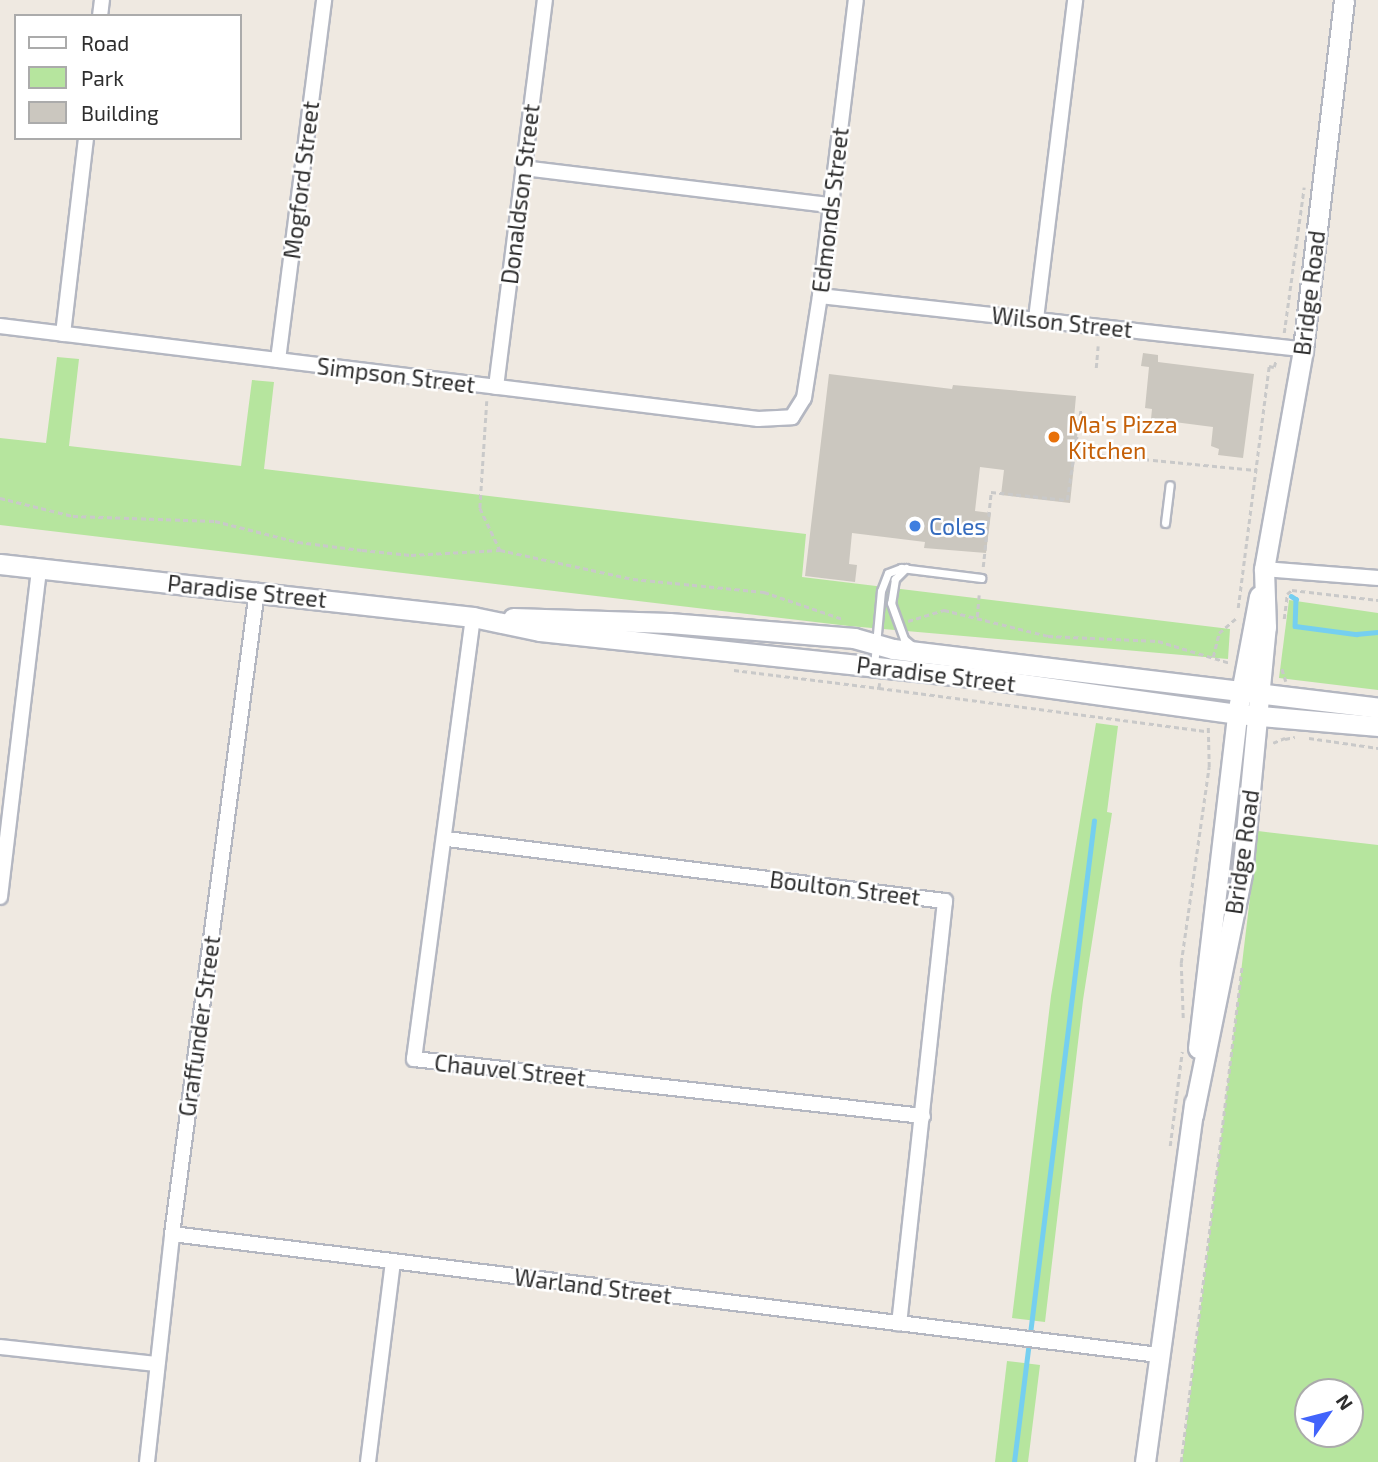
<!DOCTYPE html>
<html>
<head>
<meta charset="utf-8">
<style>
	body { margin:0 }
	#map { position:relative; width:1378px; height:1462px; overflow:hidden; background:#efe9e1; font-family:"Exo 2",sans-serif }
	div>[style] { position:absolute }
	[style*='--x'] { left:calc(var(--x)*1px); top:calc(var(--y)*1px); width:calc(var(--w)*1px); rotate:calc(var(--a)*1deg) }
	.green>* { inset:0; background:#b6e59e }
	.stream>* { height:4.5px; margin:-2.25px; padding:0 2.25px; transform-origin:2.25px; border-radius:2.25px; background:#75cff0 }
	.building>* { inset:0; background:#cbc7bf }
	.path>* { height:2.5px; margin-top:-1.25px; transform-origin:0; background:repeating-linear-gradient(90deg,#c9c9c9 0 5px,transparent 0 8.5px) }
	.roads { filter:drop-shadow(2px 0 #b4b7c1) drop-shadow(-2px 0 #b4b7c1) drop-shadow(0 2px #b4b7c1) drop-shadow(0 -2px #b4b7c1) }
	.lane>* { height:7px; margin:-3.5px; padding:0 3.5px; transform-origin:3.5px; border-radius:3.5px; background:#fff }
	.street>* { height:14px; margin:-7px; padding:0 7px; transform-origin:7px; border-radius:7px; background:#fff }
	.secondary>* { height:19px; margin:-9.5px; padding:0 9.5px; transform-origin:9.5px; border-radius:9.5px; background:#fff }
	.dots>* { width:19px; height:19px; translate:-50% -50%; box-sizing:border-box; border:4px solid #fff; border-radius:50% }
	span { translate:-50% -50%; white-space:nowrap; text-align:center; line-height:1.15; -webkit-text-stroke:5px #fff; paint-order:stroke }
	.street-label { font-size:23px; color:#2e2e2e }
	.food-label { font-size:23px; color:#c56008 }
	.left { translate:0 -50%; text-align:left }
	.shop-label { font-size:23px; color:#366cbe }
	.legend { position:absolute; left:14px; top:14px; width:228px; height:126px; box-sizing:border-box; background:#fff; border:2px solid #ababab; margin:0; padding:9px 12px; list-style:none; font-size:21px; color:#2e2e2e }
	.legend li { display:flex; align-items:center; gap:14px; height:35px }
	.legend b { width:35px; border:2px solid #ababab }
	.north { position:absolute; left:1294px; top:1378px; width:70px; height:70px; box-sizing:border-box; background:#fff; border:2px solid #ababab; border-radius:50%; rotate:55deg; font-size:19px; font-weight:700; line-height:28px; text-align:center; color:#2e2e2e }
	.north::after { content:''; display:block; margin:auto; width:24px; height:32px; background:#4264fb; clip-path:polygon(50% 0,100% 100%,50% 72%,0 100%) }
</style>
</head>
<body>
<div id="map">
	<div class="green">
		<i style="clip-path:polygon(57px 357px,79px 359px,69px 446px,241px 466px,252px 380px,274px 382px,264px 469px,806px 534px,802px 577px,1230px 629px,1228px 659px,849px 626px,0 525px,0 438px,46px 443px)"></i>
		<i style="clip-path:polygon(1289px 600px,1378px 613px,1378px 690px,1279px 678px)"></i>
		<i style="clip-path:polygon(1096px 723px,1118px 726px,1107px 812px,1112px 813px,1083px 1000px,1045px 1322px,1012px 1318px,1051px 996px)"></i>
		<i style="clip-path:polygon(evenodd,1258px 831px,1378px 845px,1378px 1462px,1182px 1462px,1258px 831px,1308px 1392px,1350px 1392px,1350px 1434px,1308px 1434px,1308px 1392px)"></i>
		<i style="clip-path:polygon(1007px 1361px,1040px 1365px,1028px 1462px,995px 1462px)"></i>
	</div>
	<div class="stream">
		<i style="--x:1291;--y:596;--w:6;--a:31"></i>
		<i style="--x:1296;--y:599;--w:27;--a:92"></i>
		<i style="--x:1295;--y:626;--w:62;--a:7.5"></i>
		<i style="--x:1356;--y:634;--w:22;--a:-5"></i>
		<i style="--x:1014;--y:1462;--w:646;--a:-82.89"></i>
	</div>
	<div class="building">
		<i style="clip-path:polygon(1143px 353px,1158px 355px,1158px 362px,1254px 374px,1243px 458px,1218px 455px,1219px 449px,1211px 446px,1213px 427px,1151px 419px,1152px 409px,1145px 408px,1149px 367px,1141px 366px)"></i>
		<i style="clip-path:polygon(829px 374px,952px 389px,953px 385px,1076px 396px,1074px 418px,1079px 419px,1070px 503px,1001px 495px,1004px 470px,980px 467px,975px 511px,991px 513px,986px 553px,924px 548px,925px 542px,852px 533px,849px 564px,857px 565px,855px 582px,805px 576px)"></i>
	</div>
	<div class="path">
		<i style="--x:1284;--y:333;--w:147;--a:-82.2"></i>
		<i style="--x:1096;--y:368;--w:22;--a:-85"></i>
		<i style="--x:487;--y:401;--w:107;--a:93.7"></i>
		<i style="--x:480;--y:508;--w:47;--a:64.5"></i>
		<i style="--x:1073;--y:452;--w:14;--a:4"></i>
		<i style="--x:1102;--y:455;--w:154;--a:5.6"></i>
		<i style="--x:0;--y:498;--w:75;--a:13.9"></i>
		<i style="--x:73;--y:516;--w:142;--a:2"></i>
		<i style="--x:215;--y:521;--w:86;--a:14.2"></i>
		<i style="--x:298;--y:542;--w:64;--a:7.1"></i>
		<i style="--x:362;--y:550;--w:49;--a:5.8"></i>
		<i style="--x:411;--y:555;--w:89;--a:-3.2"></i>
		<i style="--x:500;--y:550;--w:136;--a:12.3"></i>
		<i style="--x:633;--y:579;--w:132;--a:5.7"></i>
		<i style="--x:764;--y:592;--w:83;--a:18.9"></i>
		<i style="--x:983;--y:567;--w:75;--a:-83.9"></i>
		<i style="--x:991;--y:492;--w:76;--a:6"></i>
		<i style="--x:1067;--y:500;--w:92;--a:-81.3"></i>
		<i style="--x:1292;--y:590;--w:87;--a:6.6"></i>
		<i style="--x:1238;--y:608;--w:244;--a:-82.7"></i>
		<i style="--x:1269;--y:366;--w:5;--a:11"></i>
		<i style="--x:1274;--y:367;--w:7;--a:-74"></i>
		<i style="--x:977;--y:617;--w:22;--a:-85"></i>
		<i style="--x:1284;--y:619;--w:25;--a:-83"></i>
		<i style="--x:1287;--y:594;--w:6;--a:-39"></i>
		<i style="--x:908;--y:621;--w:38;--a:-17"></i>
		<i style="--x:944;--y:610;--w:107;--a:14"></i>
		<i style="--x:1048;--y:636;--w:110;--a:2.6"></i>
		<i style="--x:1158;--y:641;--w:75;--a:17"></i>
		<i style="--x:1213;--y:657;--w:25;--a:-76"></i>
		<i style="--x:1219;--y:633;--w:23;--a:-41"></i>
		<i style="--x:1282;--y:669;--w:13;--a:72"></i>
		<i style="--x:734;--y:670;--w:146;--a:7.1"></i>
		<i style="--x:880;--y:683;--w:5;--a:101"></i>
		<i style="--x:879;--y:688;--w:329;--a:7.5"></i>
		<i style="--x:1309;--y:738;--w:70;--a:8.2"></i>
		<i style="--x:1285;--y:739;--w:10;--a:-11"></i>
		<i style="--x:1273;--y:743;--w:13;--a:-23"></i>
		<i style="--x:1183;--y:1018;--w:55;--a:-92.1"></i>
		<i style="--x:1181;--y:963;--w:198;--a:-81.9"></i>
		<i style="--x:1209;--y:767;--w:41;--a:-91.4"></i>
		<i style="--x:1170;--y:1146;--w:95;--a:-82.7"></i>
		<i style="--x:1181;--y:1462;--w:501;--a:-83"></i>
	</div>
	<div class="roads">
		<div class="lane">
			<i style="--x:1165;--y:523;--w:38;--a:-83"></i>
			<i style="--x:906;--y:568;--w:16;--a:135"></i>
			<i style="--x:895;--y:579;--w:24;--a:99"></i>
			<i style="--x:891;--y:603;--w:38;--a:70"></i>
			<i style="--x:904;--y:639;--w:13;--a:39"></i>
			<i style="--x:874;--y:666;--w:75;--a:-84.7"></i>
			<i style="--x:881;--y:591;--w:19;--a:-69"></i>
			<i style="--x:888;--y:573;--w:14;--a:-21"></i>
			<i style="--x:901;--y:568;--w:81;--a:7.1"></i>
		</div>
		<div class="street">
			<i style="--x:100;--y:16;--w:16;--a:-83"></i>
			<i style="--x:523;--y:168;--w:307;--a:6.9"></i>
			<i style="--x:820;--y:296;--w:486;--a:6.3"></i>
			<i style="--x:1036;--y:319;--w:321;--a:-83"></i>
			<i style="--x:0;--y:326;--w:764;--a:6.99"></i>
			<i style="--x:758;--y:419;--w:34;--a:-3"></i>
			<i style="--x:792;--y:417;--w:22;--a:-58"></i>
			<i style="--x:804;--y:398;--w:103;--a:-81.1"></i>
			<i style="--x:820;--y:296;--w:298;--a:-83.1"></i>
			<i style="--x:63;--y:334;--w:197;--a:-83.3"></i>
			<i style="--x:278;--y:360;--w:363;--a:-82.7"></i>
			<i style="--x:496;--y:387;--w:390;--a:-82.8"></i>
			<i style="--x:1264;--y:569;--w:114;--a:4.5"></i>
			<i style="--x:473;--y:617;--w:446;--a:97.6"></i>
			<i style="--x:414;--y:1059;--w:512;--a:6.39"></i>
			<i style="--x:447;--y:839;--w:502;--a:7.1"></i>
			<i style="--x:945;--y:901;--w:425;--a:96.2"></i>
			<i style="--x:0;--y:897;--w:330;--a:-83.2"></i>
			<i style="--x:172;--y:1234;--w:994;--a:6.99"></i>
			<i style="--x:0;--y:1347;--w:157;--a:6.2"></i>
			<i style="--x:147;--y:1462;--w:229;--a:-83.7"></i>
			<i style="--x:172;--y:1234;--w:649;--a:-82.47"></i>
			<i style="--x:368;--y:1462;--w:202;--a:-82.9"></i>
		</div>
		<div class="secondary">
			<i style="--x:0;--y:564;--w:476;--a:6.4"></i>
			<i style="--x:473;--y:617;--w:68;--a:11.8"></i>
			<i style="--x:540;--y:631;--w:458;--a:6.1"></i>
			<i style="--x:995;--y:680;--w:244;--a:8"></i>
			<i style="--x:1237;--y:714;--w:142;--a:4.9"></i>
			<i style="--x:513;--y:618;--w:156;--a:1.8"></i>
			<i style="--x:669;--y:623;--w:186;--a:4.6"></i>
			<i style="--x:854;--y:638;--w:41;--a:15.8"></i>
			<i style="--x:893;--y:649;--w:489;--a:6.9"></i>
			<i style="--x:1198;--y:1048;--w:336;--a:-83.3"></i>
			<i style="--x:1237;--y:714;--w:120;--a:-79.4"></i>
			<i style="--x:1193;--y:1115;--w:246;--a:-78.5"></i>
			<i style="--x:1242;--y:874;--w:248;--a:-84.5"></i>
			<i style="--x:1266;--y:627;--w:58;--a:-92"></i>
			<i style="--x:1264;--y:569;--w:223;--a:-79.9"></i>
			<i style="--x:1303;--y:349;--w:351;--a:-83.3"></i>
			<i style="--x:1145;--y:1462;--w:363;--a:-82.2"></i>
		</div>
	</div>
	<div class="dots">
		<i style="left:1054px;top:437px;background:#e8710a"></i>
		<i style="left:915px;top:526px;background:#3f7fe0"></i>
	</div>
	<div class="street-label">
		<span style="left:301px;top:180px;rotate:-83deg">Mogford Street</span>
		<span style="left:520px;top:194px;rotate:-83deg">Donaldson Street</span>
		<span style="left:830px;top:210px;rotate:-83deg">Edmonds Street</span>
		<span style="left:1309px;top:293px;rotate:-83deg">Bridge Road</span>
		<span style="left:1062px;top:322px;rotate:6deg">Wilson Street</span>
		<span style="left:396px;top:375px;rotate:7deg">Simpson Street</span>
		<span style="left:247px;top:591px;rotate:6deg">Paradise Street</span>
		<span style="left:936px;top:674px;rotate:7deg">Paradise Street</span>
		<span style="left:1242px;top:852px;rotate:-82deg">Bridge Road</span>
		<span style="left:845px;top:888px;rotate:7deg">Boulton Street</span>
		<span style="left:199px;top:1026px;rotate:-82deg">Graffunder Street</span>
		<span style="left:510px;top:1070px;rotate:6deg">Chauvel Street</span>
		<span style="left:593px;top:1286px;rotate:7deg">Warland Street</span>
	</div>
	<div class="food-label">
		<span class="left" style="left:1068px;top:437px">Ma's Pizza<br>Kitchen</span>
	</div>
	<div class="shop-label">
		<span class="left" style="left:929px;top:526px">Coles</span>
	</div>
	<ul class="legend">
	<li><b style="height:9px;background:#fff"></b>Road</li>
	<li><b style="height:19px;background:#b6e59e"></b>Park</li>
	<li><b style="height:19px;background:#cbc7bf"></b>Building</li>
	</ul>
	<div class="north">N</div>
</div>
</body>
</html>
